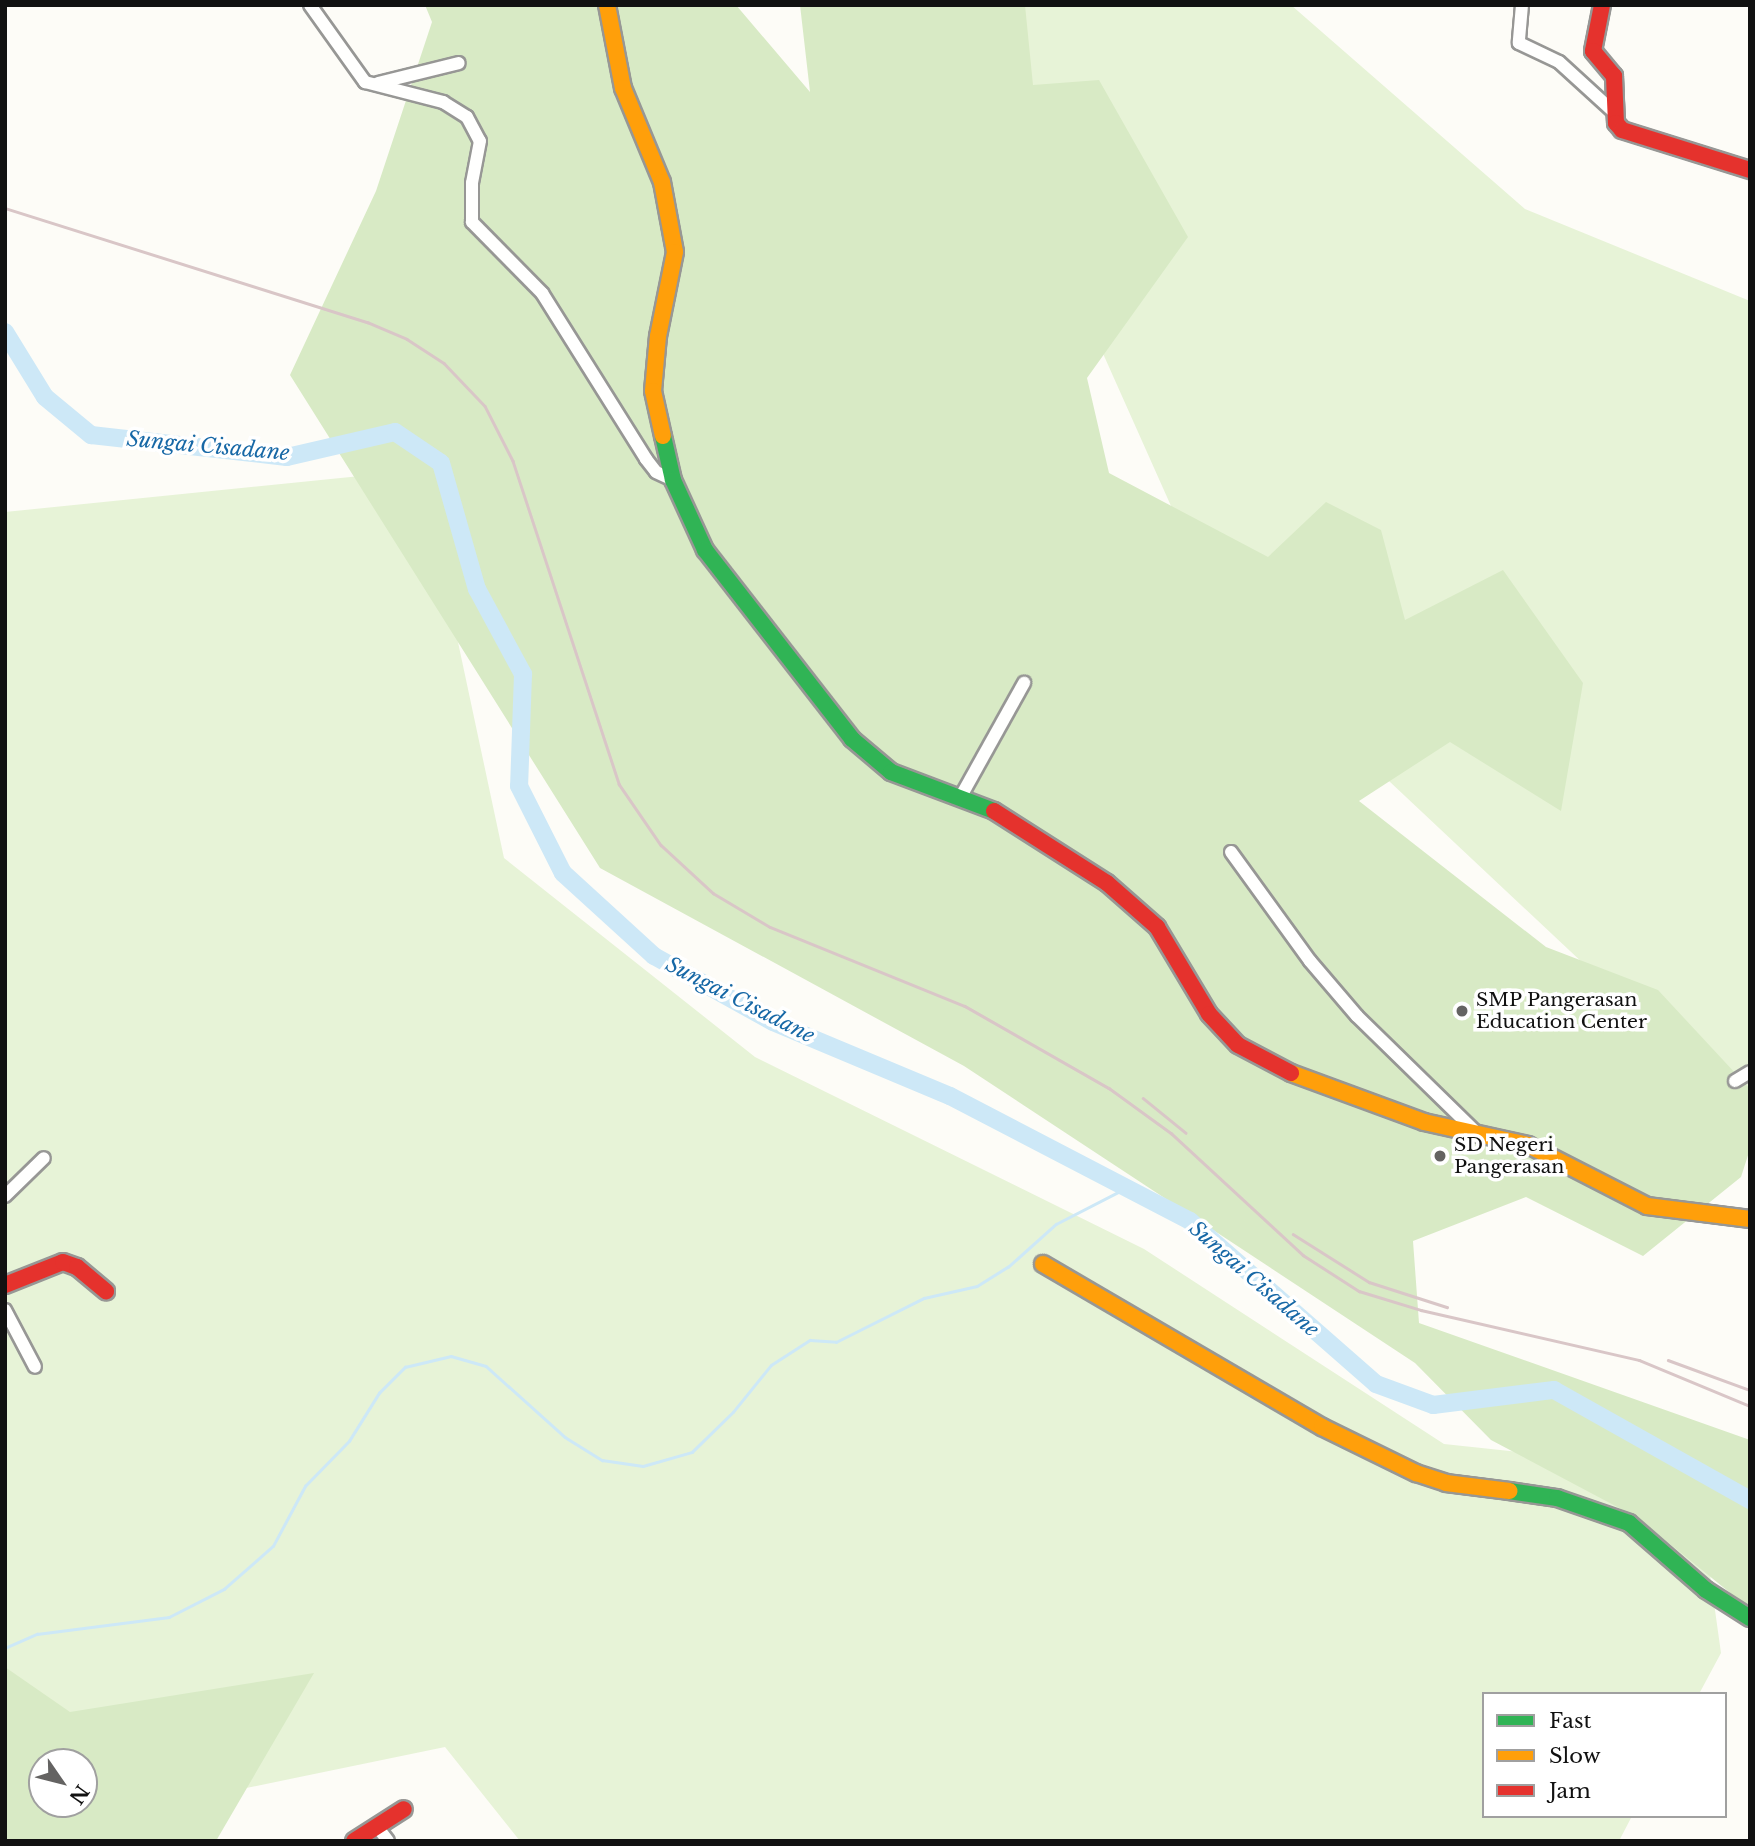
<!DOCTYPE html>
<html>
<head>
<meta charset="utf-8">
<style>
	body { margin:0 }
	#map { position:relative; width:1755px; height:1846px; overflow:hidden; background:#fdfcf7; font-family:"Libre Baskerville",serif }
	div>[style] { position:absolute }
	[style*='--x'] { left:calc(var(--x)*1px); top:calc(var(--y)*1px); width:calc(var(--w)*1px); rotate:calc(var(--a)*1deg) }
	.green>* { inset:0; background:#e7f3d7 }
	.forest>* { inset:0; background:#d8eac5 }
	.stream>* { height:2.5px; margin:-1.25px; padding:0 1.25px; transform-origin:1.25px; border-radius:1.25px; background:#cde8f7 }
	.river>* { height:18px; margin:-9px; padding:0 9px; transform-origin:9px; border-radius:9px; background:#cde8f7 }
	.roads { filter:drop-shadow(2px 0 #979795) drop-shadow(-2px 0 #979795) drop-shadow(0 2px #979795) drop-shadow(0 -2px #979795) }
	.street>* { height:12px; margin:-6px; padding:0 6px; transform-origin:6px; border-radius:6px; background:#fffffe }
	.fast>* { height:16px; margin:-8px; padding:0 8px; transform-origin:8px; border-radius:8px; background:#30b455 }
	.slow>* { height:16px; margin:-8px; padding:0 8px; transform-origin:8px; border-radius:8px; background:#ff9f0a }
	.jam>* { height:16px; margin:-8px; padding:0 8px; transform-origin:8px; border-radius:8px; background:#e5322d }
	.rail>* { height:2.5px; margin:-1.25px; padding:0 1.25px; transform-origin:1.25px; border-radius:1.25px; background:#d9c6c7 }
	.dots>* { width:19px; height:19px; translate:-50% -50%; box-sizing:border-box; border:4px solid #fff; border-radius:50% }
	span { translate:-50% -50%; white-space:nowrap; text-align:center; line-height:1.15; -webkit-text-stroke:7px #fff; paint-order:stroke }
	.poi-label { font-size:19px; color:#111 }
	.left { translate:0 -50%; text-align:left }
	.water-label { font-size:21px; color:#1768a6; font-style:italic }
	.frame { position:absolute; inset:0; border:7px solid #111; pointer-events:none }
	.legend { position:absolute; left:1482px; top:1692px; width:245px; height:126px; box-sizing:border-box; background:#fff; border:2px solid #a0a0a0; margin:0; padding:9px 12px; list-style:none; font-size:21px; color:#111 }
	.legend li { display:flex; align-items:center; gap:14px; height:35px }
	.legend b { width:35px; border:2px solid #a0a0a0 }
	.north { position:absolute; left:28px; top:1748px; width:70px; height:70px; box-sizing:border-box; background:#fff; border:2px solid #a0a0a0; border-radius:50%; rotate:125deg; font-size:19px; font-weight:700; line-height:28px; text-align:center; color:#111 }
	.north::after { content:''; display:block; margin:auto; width:24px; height:32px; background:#646362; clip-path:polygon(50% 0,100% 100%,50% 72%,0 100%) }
</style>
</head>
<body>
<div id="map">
	<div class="green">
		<i style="clip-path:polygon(981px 5px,1291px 5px,1525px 209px,1750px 301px,1750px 1120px,1225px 627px,1026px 181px)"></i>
		<i style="clip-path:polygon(evenodd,390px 473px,439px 553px,504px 858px,755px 1057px,1144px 1249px,1444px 1444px,1576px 1458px,1706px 1546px,1721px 1653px,1699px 1694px,1484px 1694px,1484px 1816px,1632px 1816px,1619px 1841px,520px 1841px,445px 1747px,43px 1830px,5px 1800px,5px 512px,390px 473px,42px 1762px,84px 1762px,84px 1804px,42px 1804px,42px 1762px)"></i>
	</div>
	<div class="forest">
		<i style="clip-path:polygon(425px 5px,736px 5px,810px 92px,800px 5px,1025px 5px,1033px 85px,1099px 80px,1188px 237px,1087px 378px,1109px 473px,1268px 557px,1326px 502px,1381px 530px,1405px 620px,1503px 570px,1583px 683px,1561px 811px,1450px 742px,1359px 801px,1546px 947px,1658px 990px,1750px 1089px,1750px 1149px,1741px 1177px,1643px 1256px,1526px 1197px,1413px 1241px,1419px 1323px,1750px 1440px,1750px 1609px,1638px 1518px,1491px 1440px,1415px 1363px,964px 1066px,600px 868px,290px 375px,376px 191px,432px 22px)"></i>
		<i style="clip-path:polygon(evenodd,5px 1667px,70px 1712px,314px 1673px,216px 1841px,5px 1841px,5px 1667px,42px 1762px,84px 1762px,84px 1804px,42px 1804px,42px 1762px)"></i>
	</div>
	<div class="stream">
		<i style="--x:5;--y:1648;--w:35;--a:-24"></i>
		<i style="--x:37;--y:1634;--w:133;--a:-7.3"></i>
		<i style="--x:169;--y:1617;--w:62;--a:-27"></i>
		<i style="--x:224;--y:1589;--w:65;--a:-41.3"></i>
		<i style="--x:273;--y:1546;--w:68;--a:-61.9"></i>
		<i style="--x:305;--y:1486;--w:63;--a:-45.6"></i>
		<i style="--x:349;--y:1441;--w:57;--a:-58"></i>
		<i style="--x:379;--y:1393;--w:37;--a:-45"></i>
		<i style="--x:405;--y:1367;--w:47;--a:-13.4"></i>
		<i style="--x:451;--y:1356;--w:36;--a:16"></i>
		<i style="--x:486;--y:1366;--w:106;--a:41.9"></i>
		<i style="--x:565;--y:1437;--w:44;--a:31.9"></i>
		<i style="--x:602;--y:1460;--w:41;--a:8.3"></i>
		<i style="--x:643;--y:1466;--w:51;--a:-15.9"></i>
		<i style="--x:692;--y:1452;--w:57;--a:-44.3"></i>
		<i style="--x:733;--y:1412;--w:60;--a:-51"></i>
		<i style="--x:771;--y:1365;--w:46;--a:-32.7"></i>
		<i style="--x:810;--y:1340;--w:26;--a:4"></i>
		<i style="--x:836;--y:1342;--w:98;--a:-26.6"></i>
		<i style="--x:924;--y:1298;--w:54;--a:-12.8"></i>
		<i style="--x:977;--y:1286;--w:36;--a:-32"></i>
		<i style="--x:1008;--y:1267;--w:64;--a:-41.9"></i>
		<i style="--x:1056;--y:1224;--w:79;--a:-27.2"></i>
	</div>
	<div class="river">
		<i style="--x:5;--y:332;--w:76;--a:58.4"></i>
		<i style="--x:45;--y:397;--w:60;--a:39.6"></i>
		<i style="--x:91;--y:435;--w:197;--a:6.4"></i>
		<i style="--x:287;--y:457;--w:111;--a:-13"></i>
		<i style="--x:395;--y:432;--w:55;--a:34"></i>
		<i style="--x:441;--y:463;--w:131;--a:74.1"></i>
		<i style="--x:477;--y:589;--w:97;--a:61.6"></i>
		<i style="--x:523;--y:674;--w:112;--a:92"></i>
		<i style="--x:519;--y:786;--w:97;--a:63.2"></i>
		<i style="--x:563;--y:873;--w:123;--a:42.4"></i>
		<i style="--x:654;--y:956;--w:136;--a:29"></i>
		<i style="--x:773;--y:1022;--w:192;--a:22.7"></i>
		<i style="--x:950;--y:1096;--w:271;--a:27.5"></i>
		<i style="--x:1190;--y:1221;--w:247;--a:41.2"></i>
		<i style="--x:1376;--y:1384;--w:61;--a:20.2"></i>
		<i style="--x:1433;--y:1405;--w:122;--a:-7.1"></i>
		<i style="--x:1554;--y:1390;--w:225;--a:29.3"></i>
	</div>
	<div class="roads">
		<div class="street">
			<i style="--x:310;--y:5;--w:95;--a:54.5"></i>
			<i style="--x:365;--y:82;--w:81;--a:14.4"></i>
			<i style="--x:443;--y:102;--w:28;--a:32"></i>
			<i style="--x:467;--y:117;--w:27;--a:62"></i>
			<i style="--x:480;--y:141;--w:43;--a:100.8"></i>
			<i style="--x:472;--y:183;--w:39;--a:90"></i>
			<i style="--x:472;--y:222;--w:100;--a:45.4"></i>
			<i style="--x:542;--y:293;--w:196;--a:57.9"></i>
			<i style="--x:646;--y:459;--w:16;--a:52"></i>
			<i style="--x:656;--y:472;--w:19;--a:25"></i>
			<i style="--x:1522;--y:5;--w:38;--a:95"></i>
			<i style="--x:1519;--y:43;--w:44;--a:25.4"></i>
			<i style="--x:1559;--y:62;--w:77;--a:42.4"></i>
			<i style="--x:378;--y:83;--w:83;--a:-13.9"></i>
			<i style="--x:960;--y:798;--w:132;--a:-60.9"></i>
			<i style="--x:1231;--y:852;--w:135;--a:54.1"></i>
			<i style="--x:1310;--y:961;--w:72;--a:49.5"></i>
			<i style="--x:1357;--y:1016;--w:166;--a:44.3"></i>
			<i style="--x:1735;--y:1081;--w:17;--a:-31"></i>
			<i style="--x:5;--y:1196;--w:54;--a:-44.3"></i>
			<i style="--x:5;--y:1310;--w:64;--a:62.2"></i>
			<i style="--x:378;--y:1828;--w:16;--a:52"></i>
		</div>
		<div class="fast">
			<i style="--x:663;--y:436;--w:45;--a:77.2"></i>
			<i style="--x:673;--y:480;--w:77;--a:65.4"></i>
			<i style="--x:705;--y:550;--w:239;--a:52.1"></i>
			<i style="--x:852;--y:739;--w:51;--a:40.2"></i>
			<i style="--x:891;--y:772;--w:110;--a:20.7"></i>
			<i style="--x:1509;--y:1491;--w:49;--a:8.3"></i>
			<i style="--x:1557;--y:1498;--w:76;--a:19.1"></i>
			<i style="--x:1629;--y:1523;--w:102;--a:41"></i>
			<i style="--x:1706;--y:1590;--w:52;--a:32.5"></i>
		</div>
		<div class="slow">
			<i style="--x:607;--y:5;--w:85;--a:79.1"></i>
			<i style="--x:623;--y:88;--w:102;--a:67.5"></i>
			<i style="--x:662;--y:182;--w:71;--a:79.5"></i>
			<i style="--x:675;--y:252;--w:86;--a:101.4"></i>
			<i style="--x:658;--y:336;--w:55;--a:95.2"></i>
			<i style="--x:653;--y:391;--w:46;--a:77.5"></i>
			<i style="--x:1291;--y:1073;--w:142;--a:20.2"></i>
			<i style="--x:1424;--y:1122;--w:107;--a:12.5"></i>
			<i style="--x:1528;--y:1145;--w:134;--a:27.1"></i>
			<i style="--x:1647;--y:1206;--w:104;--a:7.2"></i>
			<i style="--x:1043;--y:1264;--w:323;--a:30.3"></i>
			<i style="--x:1322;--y:1427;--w:105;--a:26.1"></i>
			<i style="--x:1416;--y:1473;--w:32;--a:18"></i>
			<i style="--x:1446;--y:1483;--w:64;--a:7.2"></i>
		</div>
		<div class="jam">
			<i style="--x:1602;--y:5;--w:47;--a:101.1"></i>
			<i style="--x:1593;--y:51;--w:33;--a:50"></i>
			<i style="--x:1614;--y:76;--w:47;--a:87.6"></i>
			<i style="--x:1616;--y:123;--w:9;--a:49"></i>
			<i style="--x:1622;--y:130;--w:134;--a:17.4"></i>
			<i style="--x:994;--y:811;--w:134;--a:32.5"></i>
			<i style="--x:1107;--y:883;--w:67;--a:41.3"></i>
			<i style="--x:1157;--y:927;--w:101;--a:59.1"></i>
			<i style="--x:1209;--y:1014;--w:42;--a:46.9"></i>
			<i style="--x:1238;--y:1045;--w:60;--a:27.8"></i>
			<i style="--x:5;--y:1285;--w:62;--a:-21.6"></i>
			<i style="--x:63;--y:1262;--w:15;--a:20"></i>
			<i style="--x:77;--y:1267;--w:38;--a:40"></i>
			<i style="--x:354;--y:1841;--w:59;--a:-32.6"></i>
		</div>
	</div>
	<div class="rail">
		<i style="--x:5;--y:208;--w:380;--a:17.5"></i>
		<i style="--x:367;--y:322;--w:43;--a:23"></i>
		<i style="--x:407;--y:339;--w:44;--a:33"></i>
		<i style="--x:444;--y:363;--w:59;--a:46.4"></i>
		<i style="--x:485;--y:406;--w:62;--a:63"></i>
		<i style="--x:513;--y:461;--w:340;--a:71.8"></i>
		<i style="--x:619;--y:784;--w:74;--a:55.5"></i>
		<i style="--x:661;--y:845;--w:71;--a:42.7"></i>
		<i style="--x:713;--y:893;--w:66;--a:30.8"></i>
		<i style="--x:770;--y:927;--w:210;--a:22.1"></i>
		<i style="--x:965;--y:1006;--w:166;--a:29.7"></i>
		<i style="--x:1109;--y:1088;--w:77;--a:36"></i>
		<i style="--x:1171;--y:1133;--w:180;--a:42.7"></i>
		<i style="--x:1303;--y:1255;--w:67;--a:32.7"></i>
		<i style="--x:1359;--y:1291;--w:65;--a:17"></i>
		<i style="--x:1421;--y:1310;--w:224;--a:12.9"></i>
		<i style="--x:1639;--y:1360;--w:120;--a:22.5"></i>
		<i style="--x:1143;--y:1098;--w:55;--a:39.1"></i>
		<i style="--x:1293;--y:1234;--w:90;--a:32.3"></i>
		<i style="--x:1369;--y:1282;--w:82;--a:17.8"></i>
		<i style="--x:1668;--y:1360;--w:87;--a:20.1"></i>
	</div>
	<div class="dots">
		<i style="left:1462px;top:1011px;background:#646362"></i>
		<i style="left:1440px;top:1156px;background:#646362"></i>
	</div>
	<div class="poi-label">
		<span class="left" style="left:1476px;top:1011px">SMP Pangerasan<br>Education Center</span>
		<span class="left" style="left:1454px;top:1156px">SD Negeri<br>Pangerasan</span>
	</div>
	<div class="water-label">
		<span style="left:208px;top:446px;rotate:5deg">Sungai Cisadane</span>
		<span style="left:740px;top:1000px;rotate:27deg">Sungai Cisadane</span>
		<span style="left:1254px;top:1279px;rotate:41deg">Sungai Cisadane</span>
	</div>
	<div class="frame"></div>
	<ul class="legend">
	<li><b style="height:9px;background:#30b455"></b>Fast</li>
	<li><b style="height:9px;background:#ff9f0a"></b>Slow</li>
	<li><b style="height:9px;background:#e5322d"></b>Jam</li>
	</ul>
	<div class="north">N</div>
</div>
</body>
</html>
